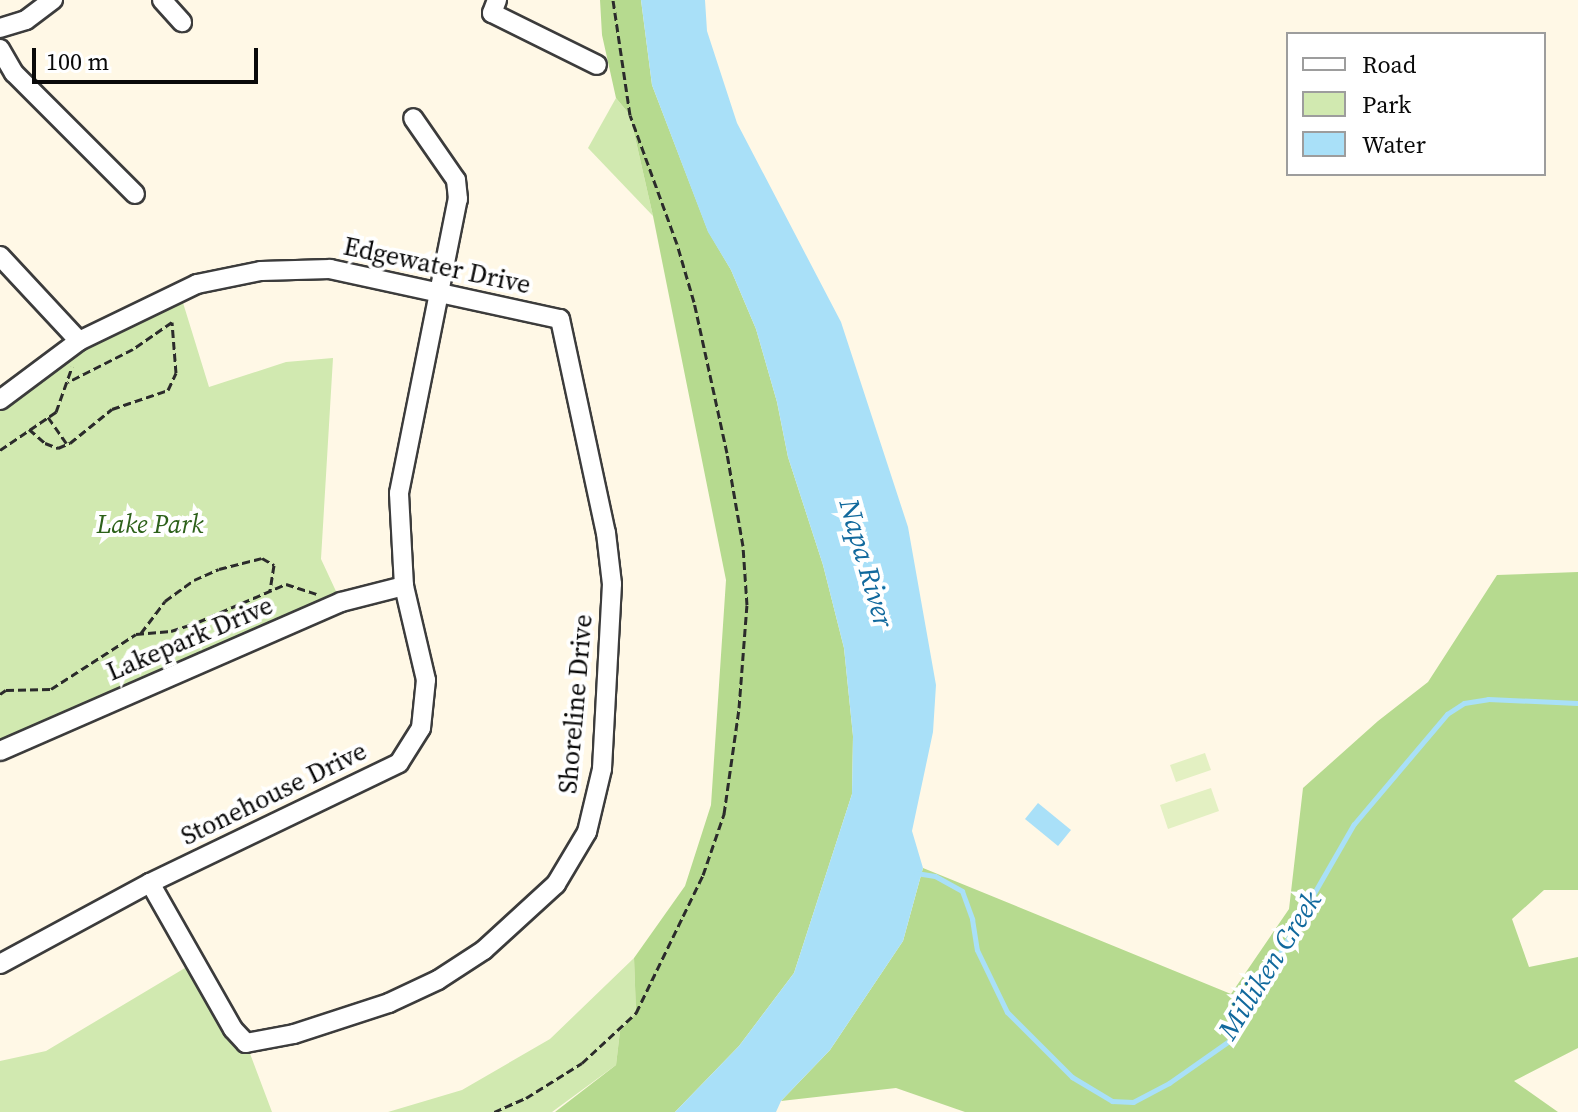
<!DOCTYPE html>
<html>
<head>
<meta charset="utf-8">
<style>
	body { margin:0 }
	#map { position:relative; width:1578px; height:1112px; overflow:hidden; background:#fff8e6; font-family:"Source Serif 4",serif }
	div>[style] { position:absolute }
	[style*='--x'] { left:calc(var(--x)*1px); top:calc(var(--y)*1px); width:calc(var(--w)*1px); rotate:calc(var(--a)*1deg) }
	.green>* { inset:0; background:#d1e9b0 }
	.forest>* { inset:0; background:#b6da8f }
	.pitch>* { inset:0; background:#e3f0c2 }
	.water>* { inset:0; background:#a9e0f8 }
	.stream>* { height:5px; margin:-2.5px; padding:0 2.5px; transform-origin:2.5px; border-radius:2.5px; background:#a9e0f8 }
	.path>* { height:3px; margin-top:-1.5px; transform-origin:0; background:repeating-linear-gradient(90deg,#2b2b2b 0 8px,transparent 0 12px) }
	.roads { filter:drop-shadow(2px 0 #3c3c3c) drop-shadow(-2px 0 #3c3c3c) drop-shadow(0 2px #3c3c3c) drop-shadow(0 -2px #3c3c3c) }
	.minor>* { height:18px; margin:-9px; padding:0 9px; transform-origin:9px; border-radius:9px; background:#fff }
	span { translate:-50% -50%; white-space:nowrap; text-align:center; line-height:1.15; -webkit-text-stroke:8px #fff; paint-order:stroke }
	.street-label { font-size:26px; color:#090909 }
	.park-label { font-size:26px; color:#2d611a; font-style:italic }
	.water-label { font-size:28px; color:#11699d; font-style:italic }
	.legend { position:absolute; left:1286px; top:32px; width:260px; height:144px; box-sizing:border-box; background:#fff; border:2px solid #9d9d9d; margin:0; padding:10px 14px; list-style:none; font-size:24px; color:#090909 }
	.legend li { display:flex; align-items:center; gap:16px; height:40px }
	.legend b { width:40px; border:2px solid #9d9d9d }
	.scale { position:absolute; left:32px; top:48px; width:226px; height:36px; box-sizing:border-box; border:4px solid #090909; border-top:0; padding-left:10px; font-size:24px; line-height:28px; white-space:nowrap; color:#090909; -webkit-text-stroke:6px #fff; paint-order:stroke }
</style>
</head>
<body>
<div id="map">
	<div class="green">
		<i style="clip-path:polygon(616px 98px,630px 115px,653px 216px,588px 148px)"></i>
		<i style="clip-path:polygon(180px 293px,209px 387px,286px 362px,333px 358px,321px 559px,341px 602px,0 755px,0 400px,79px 341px)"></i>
		<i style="clip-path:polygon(634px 958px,636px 1013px,620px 1031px,616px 1065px,552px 1112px,388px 1112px,462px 1090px,550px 1039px)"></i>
		<i style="clip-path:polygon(195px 962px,246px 1043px,272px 1112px,0 1112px,0 1061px,46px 1051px)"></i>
	</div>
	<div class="forest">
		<i style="clip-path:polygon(600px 0,641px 0,652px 85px,708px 231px,731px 270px,756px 329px,777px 402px,788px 457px,823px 565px,844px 648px,853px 736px,852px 794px,794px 973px,739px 1046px,675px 1112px,555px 1112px,616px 1065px,620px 1031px,636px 1013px,634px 958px,685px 886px,711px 805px,726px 580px,653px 216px,630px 115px,616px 98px,602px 35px)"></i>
		<i style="clip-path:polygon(1578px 572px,1578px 890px,1544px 890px,1512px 919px,1529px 967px,1578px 957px,1578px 1048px,1514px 1081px,1558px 1112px,965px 1112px,896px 1088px,781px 1101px,830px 1050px,903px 941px,923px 868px,1231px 994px,1289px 909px,1303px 788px,1378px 721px,1428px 682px,1497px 575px)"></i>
	</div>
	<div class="pitch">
		<i style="clip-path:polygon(1205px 753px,1211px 770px,1176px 782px,1170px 765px)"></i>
		<i style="clip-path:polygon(1211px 788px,1219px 811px,1168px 829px,1160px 805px)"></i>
	</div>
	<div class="water">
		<i style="clip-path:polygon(641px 0,705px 0,707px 31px,737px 123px,841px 322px,908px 527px,936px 685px,933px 732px,912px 831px,923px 868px,903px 941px,830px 1050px,781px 1101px,776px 1112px,675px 1112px,739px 1046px,794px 973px,852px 794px,853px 736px,844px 648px,823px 565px,788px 457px,777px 402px,756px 329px,731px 270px,708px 232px,652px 85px)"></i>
		<i style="clip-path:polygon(1038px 803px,1071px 830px,1058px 846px,1025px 819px)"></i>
	</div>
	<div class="stream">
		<i style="--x:916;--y:873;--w:19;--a:9"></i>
		<i style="--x:935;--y:876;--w:31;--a:29"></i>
		<i style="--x:962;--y:891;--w:30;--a:70"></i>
		<i style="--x:972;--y:919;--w:31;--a:81"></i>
		<i style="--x:977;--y:950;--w:69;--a:64.2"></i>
		<i style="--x:1007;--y:1012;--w:92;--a:45"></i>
		<i style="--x:1072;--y:1077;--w:47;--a:31"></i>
		<i style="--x:1112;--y:1101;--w:21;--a:3"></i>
		<i style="--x:1133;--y:1102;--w:41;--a:-27.8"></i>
		<i style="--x:1169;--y:1083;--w:73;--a:-35"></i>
		<i style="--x:1229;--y:1041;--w:250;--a:-60.1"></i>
		<i style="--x:1354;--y:824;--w:144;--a:-49.8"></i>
		<i style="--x:1447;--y:714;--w:20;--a:-33"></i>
		<i style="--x:1464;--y:703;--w:24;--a:-9"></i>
		<i style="--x:1488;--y:699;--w:90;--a:2.5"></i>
	</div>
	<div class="path">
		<i style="--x:48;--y:417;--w:32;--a:55"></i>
		<i style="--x:29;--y:429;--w:21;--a:41"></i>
		<i style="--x:45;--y:443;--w:14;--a:21"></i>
		<i style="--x:58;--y:448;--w:13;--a:-23"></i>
		<i style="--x:70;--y:443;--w:54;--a:-39"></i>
		<i style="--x:112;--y:409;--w:59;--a:-18.7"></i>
		<i style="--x:168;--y:390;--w:19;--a:-65"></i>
		<i style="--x:176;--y:373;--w:51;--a:-94.5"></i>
		<i style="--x:172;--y:322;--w:47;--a:145.3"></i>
		<i style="--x:133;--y:349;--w:73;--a:153.1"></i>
		<i style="--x:0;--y:450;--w:68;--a:-34.2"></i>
		<i style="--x:56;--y:412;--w:48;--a:-70.4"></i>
		<i style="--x:141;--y:633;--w:40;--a:-53"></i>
		<i style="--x:165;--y:601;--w:36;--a:-36"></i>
		<i style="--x:194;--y:580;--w:27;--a:-24"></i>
		<i style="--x:219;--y:569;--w:44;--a:-14.3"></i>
		<i style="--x:262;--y:558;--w:14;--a:30"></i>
		<i style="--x:274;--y:565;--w:26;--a:99"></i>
		<i style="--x:0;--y:694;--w:7;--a:-34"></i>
		<i style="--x:6;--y:690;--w:45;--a:-1.3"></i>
		<i style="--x:51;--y:689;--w:101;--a:-32.9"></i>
		<i style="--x:136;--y:634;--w:35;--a:-5"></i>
		<i style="--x:171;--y:631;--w:28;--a:-18"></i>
		<i style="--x:198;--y:622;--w:96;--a:-23.4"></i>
		<i style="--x:286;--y:584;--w:32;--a:18"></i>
		<i style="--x:494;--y:1112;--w:35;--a:-24"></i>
		<i style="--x:526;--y:1098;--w:66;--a:-32"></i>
		<i style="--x:582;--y:1063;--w:74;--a:-42.8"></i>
		<i style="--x:636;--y:1013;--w:153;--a:-64.1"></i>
		<i style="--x:703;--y:875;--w:65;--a:-71"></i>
		<i style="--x:724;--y:814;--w:107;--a:-81.9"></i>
		<i style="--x:739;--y:708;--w:103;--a:-85.6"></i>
		<i style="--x:747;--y:605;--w:59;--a:-93.9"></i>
		<i style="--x:743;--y:546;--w:94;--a:-99.8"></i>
		<i style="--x:727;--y:453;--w:155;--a:-102.3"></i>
		<i style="--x:694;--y:302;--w:60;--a:-106.3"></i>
		<i style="--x:677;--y:244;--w:137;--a:-110"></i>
		<i style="--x:630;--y:115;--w:116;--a:-98.4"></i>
	</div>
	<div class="roads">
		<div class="minor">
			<i style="--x:162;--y:0;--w:30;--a:48"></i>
			<i style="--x:497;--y:0;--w:14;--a:111"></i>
			<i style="--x:492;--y:13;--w:117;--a:26.3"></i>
			<i style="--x:0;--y:28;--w:27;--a:-17"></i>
			<i style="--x:26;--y:20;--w:34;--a:-37"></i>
			<i style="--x:0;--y:49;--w:28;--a:60"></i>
			<i style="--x:14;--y:73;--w:171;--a:45"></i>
			<i style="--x:0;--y:256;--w:116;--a:47.1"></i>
			<i style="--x:0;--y:400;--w:99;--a:-36.8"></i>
			<i style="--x:79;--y:341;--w:131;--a:-25.8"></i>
			<i style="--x:197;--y:284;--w:65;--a:-11.5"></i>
			<i style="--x:261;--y:271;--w:69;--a:-1.7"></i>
			<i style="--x:330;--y:269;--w:235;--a:12.3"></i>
			<i style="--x:560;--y:319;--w:219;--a:77.9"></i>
			<i style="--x:606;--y:533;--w:51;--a:83.3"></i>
			<i style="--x:612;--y:584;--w:185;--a:93.1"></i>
			<i style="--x:602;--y:769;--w:65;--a:103.4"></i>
			<i style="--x:587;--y:832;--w:61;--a:120.8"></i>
			<i style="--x:556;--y:884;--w:98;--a:137.5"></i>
			<i style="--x:484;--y:950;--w:55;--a:146.9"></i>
			<i style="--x:438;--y:980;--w:54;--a:154.9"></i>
			<i style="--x:389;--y:1003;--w:100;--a:161.9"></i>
			<i style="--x:294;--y:1034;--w:49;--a:169.4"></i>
			<i style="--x:246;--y:1043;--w:19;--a:-133"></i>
			<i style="--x:233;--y:1029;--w:168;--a:-119.6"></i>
			<i style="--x:0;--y:751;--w:372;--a:-23.6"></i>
			<i style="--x:341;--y:602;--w:65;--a:-14.3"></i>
			<i style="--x:0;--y:964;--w:170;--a:-28.4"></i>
			<i style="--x:150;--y:883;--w:276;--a:-25.7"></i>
			<i style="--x:399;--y:763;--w:41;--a:-57.8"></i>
			<i style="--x:421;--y:728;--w:48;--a:-84.1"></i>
			<i style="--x:426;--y:680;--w:97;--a:-103.2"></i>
			<i style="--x:404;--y:586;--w:93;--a:-93.1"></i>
			<i style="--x:399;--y:493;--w:300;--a:-78.7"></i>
			<i style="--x:458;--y:199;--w:19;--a:-96"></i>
			<i style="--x:456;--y:180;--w:75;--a:-124.7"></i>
		</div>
	</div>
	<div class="street-label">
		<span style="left:437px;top:266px;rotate:12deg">Edgewater Drive</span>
		<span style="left:190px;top:639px;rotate:-23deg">Lakepark Drive</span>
		<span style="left:576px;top:704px;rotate:-85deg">Shoreline Drive</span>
		<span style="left:274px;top:794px;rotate:-26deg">Stonehouse Drive</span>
	</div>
	<div class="park-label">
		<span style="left:150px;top:525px">Lake Park</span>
	</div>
	<div class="water-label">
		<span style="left:867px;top:563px;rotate:74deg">Napa River</span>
		<span style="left:1269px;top:965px;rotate:-58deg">Milliken Creek</span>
	</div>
	<ul class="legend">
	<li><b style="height:10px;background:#fff"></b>Road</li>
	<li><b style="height:22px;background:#d1e9b0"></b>Park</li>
	<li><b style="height:22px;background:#a9e0f8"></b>Water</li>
	</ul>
	<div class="scale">100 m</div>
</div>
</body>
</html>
